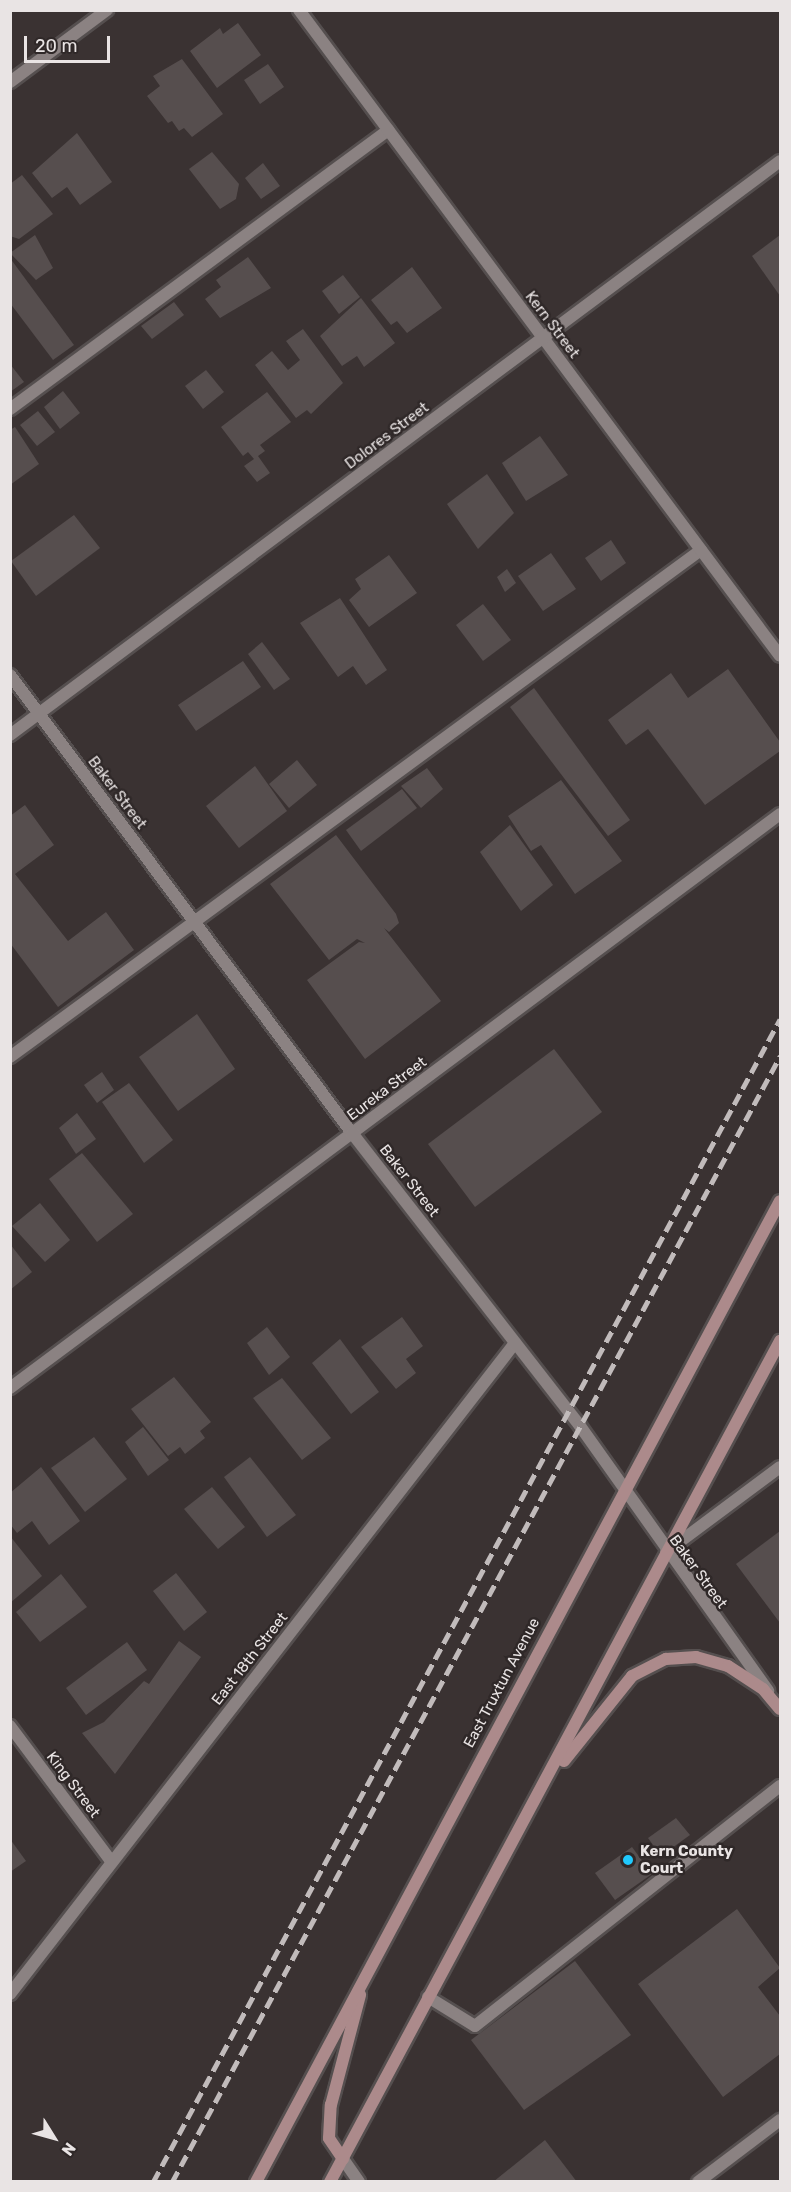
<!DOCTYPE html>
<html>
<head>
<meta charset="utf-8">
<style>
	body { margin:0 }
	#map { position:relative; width:791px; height:2192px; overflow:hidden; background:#3a3232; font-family:Rubik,sans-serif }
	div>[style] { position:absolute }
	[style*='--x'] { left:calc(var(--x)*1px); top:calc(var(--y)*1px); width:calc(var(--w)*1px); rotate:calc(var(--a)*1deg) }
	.building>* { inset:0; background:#564e4e }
	.roads { filter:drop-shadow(2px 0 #554f4f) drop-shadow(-2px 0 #554f4f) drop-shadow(0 2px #554f4f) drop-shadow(0 -2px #554f4f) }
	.service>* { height:12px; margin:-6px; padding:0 6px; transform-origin:6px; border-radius:6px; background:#8b8282 }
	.minor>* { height:12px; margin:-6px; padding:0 6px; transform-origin:6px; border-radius:6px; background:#8b8282 }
	.tertiary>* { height:12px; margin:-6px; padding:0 6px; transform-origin:6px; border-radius:6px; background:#8b8282 }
	.secondary>* { height:12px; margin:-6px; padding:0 6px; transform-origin:6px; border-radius:6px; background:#ac8a8b }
	.rail>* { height:4.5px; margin-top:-2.25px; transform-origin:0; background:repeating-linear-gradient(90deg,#c1bbbb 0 12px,transparent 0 18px) }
	.dots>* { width:16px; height:16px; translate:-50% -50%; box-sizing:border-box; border:3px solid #2f2828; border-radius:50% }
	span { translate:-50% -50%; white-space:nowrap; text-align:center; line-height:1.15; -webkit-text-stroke:5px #2f2828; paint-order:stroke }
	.street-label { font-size:15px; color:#e9e4e4 }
	.poi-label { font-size:15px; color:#e9e4e4; font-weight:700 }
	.left { translate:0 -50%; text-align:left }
	.frame { position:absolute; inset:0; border:12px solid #e9e4e4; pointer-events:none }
	.north { position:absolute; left:24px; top:2108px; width:60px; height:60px; -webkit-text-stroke:4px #2f2828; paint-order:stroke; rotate:127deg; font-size:16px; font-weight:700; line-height:24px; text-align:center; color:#e9e4e4 }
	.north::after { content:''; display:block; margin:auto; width:21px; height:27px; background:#e9e4e4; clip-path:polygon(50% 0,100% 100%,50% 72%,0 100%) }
	.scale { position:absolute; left:24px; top:36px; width:86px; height:27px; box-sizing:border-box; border:3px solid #e9e4e4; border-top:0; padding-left:8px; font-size:18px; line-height:21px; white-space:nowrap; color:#e9e4e4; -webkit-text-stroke:4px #2f2828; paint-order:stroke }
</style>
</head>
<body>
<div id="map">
	<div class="building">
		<i style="clip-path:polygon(238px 23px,261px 55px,217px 88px,190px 51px,220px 28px,223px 34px)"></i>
		<i style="clip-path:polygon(182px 59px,223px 114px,192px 137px,184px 128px,179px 131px,172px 121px,168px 123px,147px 96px,160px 86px,153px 76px)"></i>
		<i style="clip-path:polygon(268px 64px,284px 87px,260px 104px,244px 80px)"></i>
		<i style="clip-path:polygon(77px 133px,112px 182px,80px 205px,67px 187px,52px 198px,32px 173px)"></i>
		<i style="clip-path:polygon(212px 152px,239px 184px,236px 199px,220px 209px,189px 169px)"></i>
		<i style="clip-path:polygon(263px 163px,280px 186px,261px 199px,245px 178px)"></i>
		<i style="clip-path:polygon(22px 175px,53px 214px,19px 239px,10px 236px,10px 184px)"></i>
		<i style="clip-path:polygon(35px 235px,53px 268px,36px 280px,10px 253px)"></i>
		<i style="clip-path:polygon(780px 235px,780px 296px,752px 256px)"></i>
		<i style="clip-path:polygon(248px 257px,271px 288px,220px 318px,205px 299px,221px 287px,216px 280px)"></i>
		<i style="clip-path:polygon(10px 258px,74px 345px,53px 360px,10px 303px)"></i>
		<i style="clip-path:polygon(412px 267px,442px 308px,407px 333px,397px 321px,391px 325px,371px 300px)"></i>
		<i style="clip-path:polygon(343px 275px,360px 297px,339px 314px,322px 291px)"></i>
		<i style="clip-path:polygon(361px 298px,395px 343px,364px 367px,357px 356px,342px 366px,320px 336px)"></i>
		<i style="clip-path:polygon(174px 302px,184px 315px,152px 339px,141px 326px)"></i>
		<i style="clip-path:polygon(303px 329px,343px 383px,311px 414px,307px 410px,296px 418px,255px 365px,272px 351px,288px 370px,300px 360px,286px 341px)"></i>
		<i style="clip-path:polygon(10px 364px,24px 382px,10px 392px)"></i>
		<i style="clip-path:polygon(206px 370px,224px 392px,203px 409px,185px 386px)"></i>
		<i style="clip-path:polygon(63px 391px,80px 413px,60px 429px,44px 407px)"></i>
		<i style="clip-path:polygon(267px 392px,291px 422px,260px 445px,265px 451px,258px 456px,270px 473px,257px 482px,244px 466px,254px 459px,248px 452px,243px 456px,221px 427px)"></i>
		<i style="clip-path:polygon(38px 411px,55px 432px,37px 446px,20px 425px)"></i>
		<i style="clip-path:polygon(15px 427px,39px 464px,10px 485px,10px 430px)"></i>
		<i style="clip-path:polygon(540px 436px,568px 475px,526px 501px,502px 463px)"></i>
		<i style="clip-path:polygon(487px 474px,514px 513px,478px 549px,447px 504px)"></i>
		<i style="clip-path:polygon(74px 515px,100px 548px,36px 596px,11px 561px)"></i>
		<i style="clip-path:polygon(611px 540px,626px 563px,601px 581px,585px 558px)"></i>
		<i style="clip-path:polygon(551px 553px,576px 589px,543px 611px,518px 576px)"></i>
		<i style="clip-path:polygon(389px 555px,417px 593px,369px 627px,349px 600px,361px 589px,355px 579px)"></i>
		<i style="clip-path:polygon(507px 569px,516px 583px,505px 592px,497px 577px)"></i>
		<i style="clip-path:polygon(340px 598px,387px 670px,366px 685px,353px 666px,338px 677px,300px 623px)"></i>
		<i style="clip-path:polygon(483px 604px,511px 640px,483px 661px,456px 625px)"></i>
		<i style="clip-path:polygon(262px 642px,290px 679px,274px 690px,248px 654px)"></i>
		<i style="clip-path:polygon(243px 661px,261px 687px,196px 731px,178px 705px)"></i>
		<i style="clip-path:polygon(728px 669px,780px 742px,780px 751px,705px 805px,648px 729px,626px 745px,608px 720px,671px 673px,688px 698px)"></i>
		<i style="clip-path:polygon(534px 688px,630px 820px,608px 836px,510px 707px)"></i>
		<i style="clip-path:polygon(297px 760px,317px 785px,289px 808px,269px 784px)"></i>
		<i style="clip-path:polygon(255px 766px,287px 811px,239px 848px,206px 806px)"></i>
		<i style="clip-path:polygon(427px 768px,443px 789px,421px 808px,401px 786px)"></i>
		<i style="clip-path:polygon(561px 780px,622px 861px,575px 894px,541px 845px,531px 851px,508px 816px)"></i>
		<i style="clip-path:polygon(402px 789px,417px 808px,361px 851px,346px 830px)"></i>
		<i style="clip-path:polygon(25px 805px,54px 845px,15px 874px,68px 941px,106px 912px,134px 950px,58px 1007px,10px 943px,10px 816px)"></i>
		<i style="clip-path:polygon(510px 825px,553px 885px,521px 911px,480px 852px)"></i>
		<i style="clip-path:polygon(336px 835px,396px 914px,399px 923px,389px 932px,384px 928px,441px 1001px,365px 1059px,307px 980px,359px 942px,365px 943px,357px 939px,329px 960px,270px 884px)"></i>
		<i style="clip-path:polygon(197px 1014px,235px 1069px,178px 1111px,139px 1057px)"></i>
		<i style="clip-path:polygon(554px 1049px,602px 1112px,475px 1207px,428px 1144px)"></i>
		<i style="clip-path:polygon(102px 1072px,114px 1090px,97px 1103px,84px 1085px)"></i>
		<i style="clip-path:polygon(129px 1083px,173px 1140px,144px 1163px,102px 1102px)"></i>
		<i style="clip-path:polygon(77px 1113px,96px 1139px,76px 1154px,59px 1128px)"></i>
		<i style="clip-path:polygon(82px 1153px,133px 1214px,97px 1242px,49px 1179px)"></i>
		<i style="clip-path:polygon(40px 1203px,70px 1240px,45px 1262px,12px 1226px)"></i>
		<i style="clip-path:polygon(10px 1244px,32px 1272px,10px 1290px)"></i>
		<i style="clip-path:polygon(402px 1317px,423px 1346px,406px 1359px,416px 1373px,396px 1389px,361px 1347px)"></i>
		<i style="clip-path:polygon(267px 1327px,290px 1357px,269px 1375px,247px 1343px)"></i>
		<i style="clip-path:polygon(340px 1339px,379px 1392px,351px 1414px,312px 1363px)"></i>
		<i style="clip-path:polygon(174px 1377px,211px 1422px,200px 1431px,205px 1438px,185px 1454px,180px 1447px,168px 1456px,131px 1409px)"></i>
		<i style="clip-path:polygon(282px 1378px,331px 1438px,302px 1460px,253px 1398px)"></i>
		<i style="clip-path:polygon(143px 1427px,169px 1460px,148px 1476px,125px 1442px)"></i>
		<i style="clip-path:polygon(94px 1437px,127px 1479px,85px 1512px,51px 1468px)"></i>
		<i style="clip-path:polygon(250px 1457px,296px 1515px,267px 1537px,224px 1477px)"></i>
		<i style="clip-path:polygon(41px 1467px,80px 1521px,49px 1545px,32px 1521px,17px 1533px,10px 1524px,10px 1493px)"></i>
		<i style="clip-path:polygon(212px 1487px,245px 1527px,218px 1549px,184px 1509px)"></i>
		<i style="clip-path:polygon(780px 1531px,780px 1623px,736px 1564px)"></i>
		<i style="clip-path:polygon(10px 1536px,42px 1576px,10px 1603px)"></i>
		<i style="clip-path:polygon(176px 1573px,207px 1612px,184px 1631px,153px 1591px)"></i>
		<i style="clip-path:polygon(61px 1574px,87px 1607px,40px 1642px,16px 1612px)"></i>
		<i style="clip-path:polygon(179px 1641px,201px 1657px,115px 1774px,82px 1733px,104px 1722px,144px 1681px,149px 1684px)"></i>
		<i style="clip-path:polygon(127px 1642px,147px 1670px,86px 1715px,66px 1688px)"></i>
		<i style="clip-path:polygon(676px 1818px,690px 1835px,661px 1856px,648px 1838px)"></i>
		<i style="clip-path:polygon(10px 1839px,26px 1861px,10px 1872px)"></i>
		<i style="clip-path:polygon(632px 1847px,652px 1874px,615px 1900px,595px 1873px)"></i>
		<i style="clip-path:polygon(737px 1909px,780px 1968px,758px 1987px,780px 2016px,780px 2054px,723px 2097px,638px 1984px)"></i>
		<i style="clip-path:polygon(575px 1961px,631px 2035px,524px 2110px,471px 2040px)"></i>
		<i style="clip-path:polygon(545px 2140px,577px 2182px,493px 2182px)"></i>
	</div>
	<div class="roads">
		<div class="service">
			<i style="--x:10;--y:409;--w:470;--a:-36.4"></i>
			<i style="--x:10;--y:1057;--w:857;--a:-36.27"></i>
			<i style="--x:428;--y:1997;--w:55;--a:31.7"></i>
			<i style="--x:475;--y:2026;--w:388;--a:-38.2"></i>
		</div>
		<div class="minor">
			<i style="--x:299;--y:10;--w:805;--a:53.33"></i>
			<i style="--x:10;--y:82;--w:121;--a:-36.6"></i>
			<i style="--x:10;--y:735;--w:960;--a:-36.7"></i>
			<i style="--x:10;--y:1388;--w:960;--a:-36.7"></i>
			<i style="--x:10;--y:1726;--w:169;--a:53.2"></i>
			<i style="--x:10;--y:1994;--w:824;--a:-52.2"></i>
			<i style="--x:343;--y:2159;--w:28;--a:55"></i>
		</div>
		<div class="tertiary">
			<i style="--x:10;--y:675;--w:572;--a:53.25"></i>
			<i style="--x:352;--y:1133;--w:371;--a:52.1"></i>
			<i style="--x:580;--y:1426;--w:325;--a:54.6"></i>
			<i style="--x:666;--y:1552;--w:142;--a:-36.7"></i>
			<i style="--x:698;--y:2182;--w:103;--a:-37.1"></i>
		</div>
		<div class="secondary">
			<i style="--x:564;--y:1761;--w:109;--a:-51.3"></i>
			<i style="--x:632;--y:1676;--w:38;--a:-27"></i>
			<i style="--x:666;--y:1659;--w:30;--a:-4"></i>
			<i style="--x:696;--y:1657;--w:33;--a:16"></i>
			<i style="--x:728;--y:1666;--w:42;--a:33.3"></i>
			<i style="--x:763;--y:1689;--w:26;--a:50"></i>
			<i style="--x:343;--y:2159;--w:25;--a:-124"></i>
			<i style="--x:329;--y:2138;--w:33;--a:-87"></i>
			<i style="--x:331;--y:2105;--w:114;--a:-75.2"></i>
			<i style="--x:256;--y:2182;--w:1112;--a:-61.89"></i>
			<i style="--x:330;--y:2182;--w:954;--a:-61.85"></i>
		</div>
	</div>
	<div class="rail">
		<i style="--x:153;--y:2182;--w:1321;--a:-61.67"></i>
		<i style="--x:172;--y:2182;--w:1280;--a:-61.63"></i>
	</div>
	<div class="dots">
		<i style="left:628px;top:1860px;background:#20c9fd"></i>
	</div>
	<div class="street-label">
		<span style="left:552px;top:325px;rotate:53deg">Kern Street</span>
		<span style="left:387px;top:436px;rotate:-37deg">Dolores Street</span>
		<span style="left:117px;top:793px;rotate:53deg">Baker Street</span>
		<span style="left:387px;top:1089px;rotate:-37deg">Eureka Street</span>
		<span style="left:409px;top:1181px;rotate:52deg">Baker Street</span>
		<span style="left:698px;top:1572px;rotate:54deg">Baker Street</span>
		<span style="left:250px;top:1659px;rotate:-52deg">East 18th Street</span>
		<span style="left:502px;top:1683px;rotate:-62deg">East Truxtun Avenue</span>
		<span style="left:73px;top:1785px;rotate:53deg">King Street</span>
	</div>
	<div class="poi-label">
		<span class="left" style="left:640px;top:1860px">Kern County<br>Court</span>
	</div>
	<div class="frame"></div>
	<div class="north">N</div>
	<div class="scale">20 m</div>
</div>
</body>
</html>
